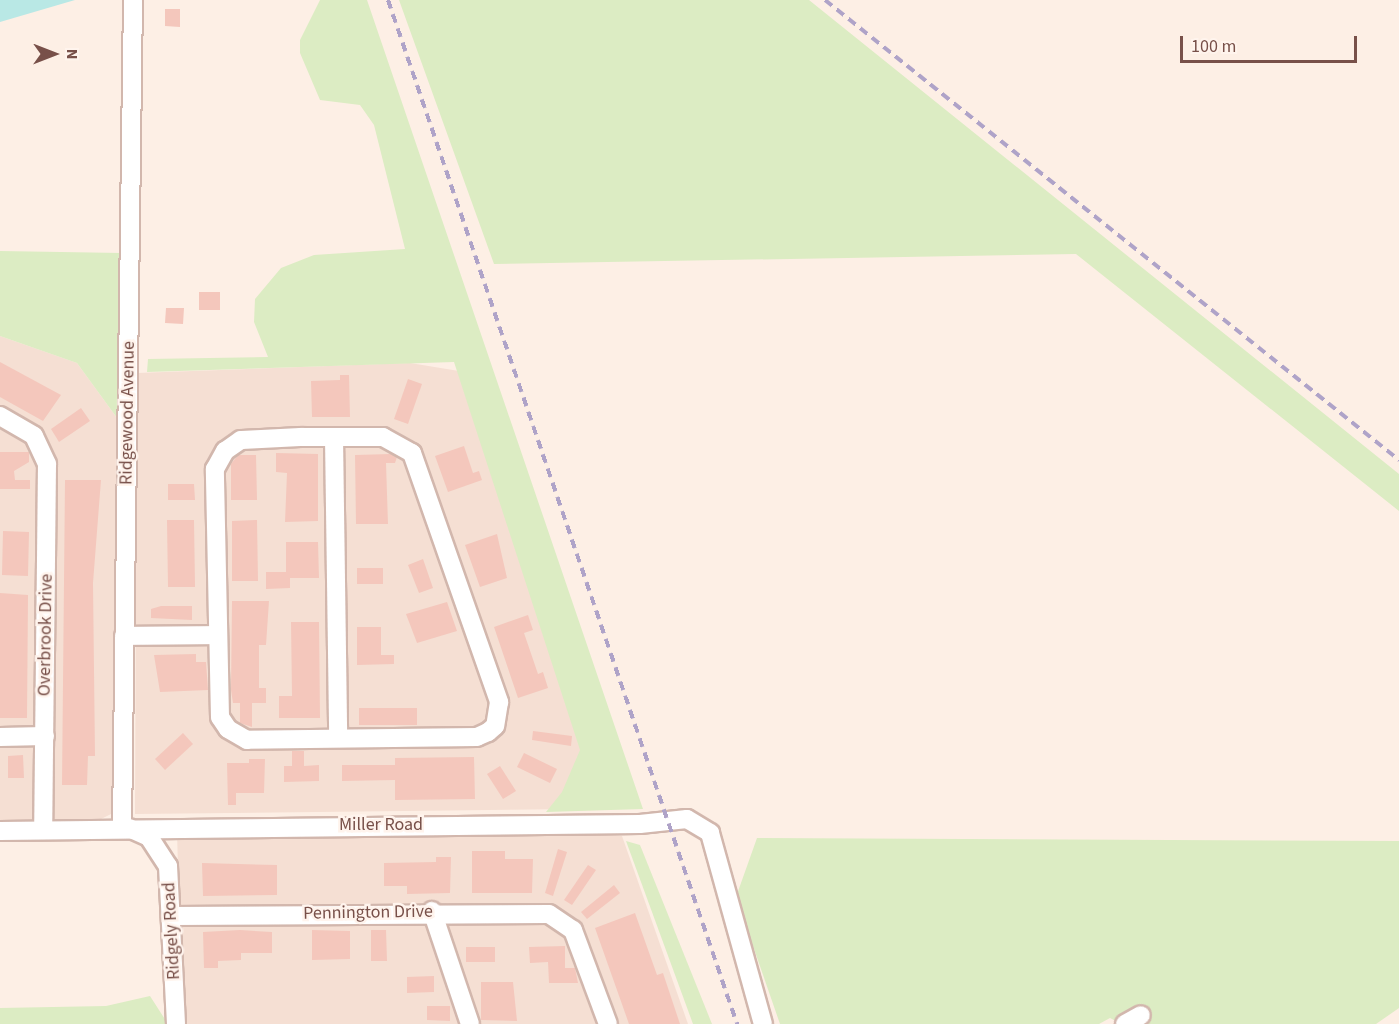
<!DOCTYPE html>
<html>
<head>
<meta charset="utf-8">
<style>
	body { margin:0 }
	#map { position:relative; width:1399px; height:1024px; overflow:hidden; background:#fdefe5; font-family:"Source Sans 3",sans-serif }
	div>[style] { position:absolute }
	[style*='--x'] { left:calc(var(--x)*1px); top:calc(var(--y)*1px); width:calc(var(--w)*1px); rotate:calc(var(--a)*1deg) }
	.residential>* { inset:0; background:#f5dfd3 }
	.green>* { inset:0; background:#dcecc3 }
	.water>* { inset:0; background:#b9e8e5 }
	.building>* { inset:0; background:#f4c7bc }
	.roads { filter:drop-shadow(2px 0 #d2b7ad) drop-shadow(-2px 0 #d2b7ad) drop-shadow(0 2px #d2b7ad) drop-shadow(0 -2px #d2b7ad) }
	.minor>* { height:18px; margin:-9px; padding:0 9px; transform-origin:9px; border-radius:9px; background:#fff }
	.rail>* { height:4px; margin-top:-2px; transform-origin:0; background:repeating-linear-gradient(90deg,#afa3c8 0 9px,transparent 0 15px) }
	span { translate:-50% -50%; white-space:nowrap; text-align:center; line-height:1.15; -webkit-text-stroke:5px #fff4ed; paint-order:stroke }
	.street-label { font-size:18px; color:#785049 }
	.north { position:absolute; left:24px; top:24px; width:60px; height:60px; -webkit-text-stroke:4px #fff4ed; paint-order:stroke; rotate:90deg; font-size:16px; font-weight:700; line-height:24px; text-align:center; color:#785049 }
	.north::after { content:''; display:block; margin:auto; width:21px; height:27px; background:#785049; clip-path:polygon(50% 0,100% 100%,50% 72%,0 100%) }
	.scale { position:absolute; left:1180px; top:36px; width:177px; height:27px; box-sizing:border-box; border:3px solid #785049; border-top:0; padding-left:8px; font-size:18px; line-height:21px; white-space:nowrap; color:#785049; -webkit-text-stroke:4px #fff4ed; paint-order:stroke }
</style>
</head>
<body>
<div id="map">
	<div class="residential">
		<i style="clip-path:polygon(0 336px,77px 363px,120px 422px,116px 802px,111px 814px,99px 820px,0 824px)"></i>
		<i style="clip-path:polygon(410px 363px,465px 372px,592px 769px,575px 809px,135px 814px,137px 373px)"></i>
		<i style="clip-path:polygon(534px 833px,622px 836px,688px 1024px,183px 1024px,177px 834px)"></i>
	</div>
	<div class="green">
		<i style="clip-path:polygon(320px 0,367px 0,643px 809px,546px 812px,562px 792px,580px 750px,454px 362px,147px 372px,148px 359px,268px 357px,254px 322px,255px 299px,281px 268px,314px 255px,405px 249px,374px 125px,360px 105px,320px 100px,300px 53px,300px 40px)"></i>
		<i style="clip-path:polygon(399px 0,809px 0,1399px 474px,1399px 511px,1076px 254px,494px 264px)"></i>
		<i style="clip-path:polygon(0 251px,122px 253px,120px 422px,77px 363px,0 336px)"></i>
		<i style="clip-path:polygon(757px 838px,1399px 841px,1399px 1008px,1376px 1024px,1122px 1024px,1110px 1018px,1099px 1024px,780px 1024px,736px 897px)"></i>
		<i style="clip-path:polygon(626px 841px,640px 845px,712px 1024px,693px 1024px)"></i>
		<i style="clip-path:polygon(150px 996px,168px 1024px,0 1024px,0 1008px,106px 1006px)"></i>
	</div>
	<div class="water">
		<i style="clip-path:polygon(0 0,75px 0,0 22px)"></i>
	</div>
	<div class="building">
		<i style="clip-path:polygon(165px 9px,180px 9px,180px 27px,165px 26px)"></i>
		<i style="clip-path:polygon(199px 292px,220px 292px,220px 310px,199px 310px)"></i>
		<i style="clip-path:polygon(166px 308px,184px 308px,183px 324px,165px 323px)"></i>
		<i style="clip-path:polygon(0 362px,61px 395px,43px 421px,0 397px)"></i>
		<i style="clip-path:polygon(340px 375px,349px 375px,350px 417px,312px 417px,311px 381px,340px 380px)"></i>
		<i style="clip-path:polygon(408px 379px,422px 384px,408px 424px,394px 419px)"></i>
		<i style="clip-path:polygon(81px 408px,90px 421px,59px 442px,51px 429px)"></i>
		<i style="clip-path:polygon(464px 446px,473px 473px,479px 471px,482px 480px,448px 492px,435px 456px)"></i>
		<i style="clip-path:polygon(0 452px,29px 452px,29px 462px,14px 471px,15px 480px,30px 480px,30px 489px,0 489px)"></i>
		<i style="clip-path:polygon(276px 453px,318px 454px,318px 521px,285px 522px,287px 473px,276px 472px)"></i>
		<i style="clip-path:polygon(391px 454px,397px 457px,395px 463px,386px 463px,388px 524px,356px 524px,355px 455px)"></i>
		<i style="clip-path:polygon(238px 455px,256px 455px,257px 500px,231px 500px,231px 464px)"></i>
		<i style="clip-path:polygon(65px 480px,101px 480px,93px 583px,95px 756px,88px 756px,87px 785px,62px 785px)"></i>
		<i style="clip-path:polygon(168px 484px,194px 484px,195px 500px,168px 500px)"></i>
		<i style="clip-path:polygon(167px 520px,194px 520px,195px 587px,168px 587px)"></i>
		<i style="clip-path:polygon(257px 520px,258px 581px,232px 581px,232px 521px)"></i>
		<i style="clip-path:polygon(3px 531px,29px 532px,28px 576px,2px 575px)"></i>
		<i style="clip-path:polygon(497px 534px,507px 578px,480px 587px,465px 545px)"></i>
		<i style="clip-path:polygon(286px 542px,318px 542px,319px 578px,290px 578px,290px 588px,266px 589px,266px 572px,286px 572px)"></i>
		<i style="clip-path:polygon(423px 559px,433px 588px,419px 593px,408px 565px)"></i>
		<i style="clip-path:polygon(357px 568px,383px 568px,383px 584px,357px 584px)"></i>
		<i style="clip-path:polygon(0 593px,28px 595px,27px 718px,0 718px)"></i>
		<i style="clip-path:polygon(232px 601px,269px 601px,266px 645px,259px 645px,259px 688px,266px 688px,266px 703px,252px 703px,252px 727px,240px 723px,240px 703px,233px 703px,231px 690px)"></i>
		<i style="clip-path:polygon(447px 602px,457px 631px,417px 643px,406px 614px)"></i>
		<i style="clip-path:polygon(161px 606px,192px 606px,192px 620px,151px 618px,151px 609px)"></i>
		<i style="clip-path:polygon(528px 615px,533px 630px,524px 633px,538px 674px,543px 672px,548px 688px,518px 698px,494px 627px)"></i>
		<i style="clip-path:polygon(291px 622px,319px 622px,320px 718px,279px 718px,279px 696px,292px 696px)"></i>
		<i style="clip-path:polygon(357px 627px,381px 627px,381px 655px,394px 655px,394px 664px,357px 665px)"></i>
		<i style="clip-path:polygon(196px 654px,196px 662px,206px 662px,208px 690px,160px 692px,154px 655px)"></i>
		<i style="clip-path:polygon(359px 708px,417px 708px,417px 725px,359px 725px)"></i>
		<i style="clip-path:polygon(533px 731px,572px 736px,571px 746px,532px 740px)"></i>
		<i style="clip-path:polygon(183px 733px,193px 744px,165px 770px,155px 759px)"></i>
		<i style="clip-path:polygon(292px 751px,304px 751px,304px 766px,319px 765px,319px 781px,284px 782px,284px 766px,292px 766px)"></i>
		<i style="clip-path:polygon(524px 753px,557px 769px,550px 783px,517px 767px)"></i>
		<i style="clip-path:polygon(23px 755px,24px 778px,8px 778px,8px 756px)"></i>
		<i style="clip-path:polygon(474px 757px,475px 799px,395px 800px,395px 780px,342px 781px,342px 765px,395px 765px,395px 758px)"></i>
		<i style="clip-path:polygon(249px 759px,265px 759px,264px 793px,236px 793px,236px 805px,228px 805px,227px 763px,249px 763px)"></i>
		<i style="clip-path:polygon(500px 766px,516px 791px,503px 799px,487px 774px)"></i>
		<i style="clip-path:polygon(558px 849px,567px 852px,553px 896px,545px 893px)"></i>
		<i style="clip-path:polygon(472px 851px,505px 851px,505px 859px,533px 859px,532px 893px,472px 893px)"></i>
		<i style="clip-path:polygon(436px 857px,451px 857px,450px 893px,407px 894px,407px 886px,384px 886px,384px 863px,436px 862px)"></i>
		<i style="clip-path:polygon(202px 863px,277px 865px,277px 895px,203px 896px)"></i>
		<i style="clip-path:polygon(588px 865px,596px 870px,572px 905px,564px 900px)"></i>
		<i style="clip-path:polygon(614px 885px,620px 893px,587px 919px,581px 912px)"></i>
		<i style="clip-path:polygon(635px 913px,657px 975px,663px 973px,680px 1024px,629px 1024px,595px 928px)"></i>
		<i style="clip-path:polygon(240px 930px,272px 932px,272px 953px,241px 953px,241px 960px,218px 961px,218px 968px,204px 968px,203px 932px)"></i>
		<i style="clip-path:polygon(312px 930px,350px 931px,350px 959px,312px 960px)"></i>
		<i style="clip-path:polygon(371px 930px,386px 930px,387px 961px,371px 961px)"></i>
		<i style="clip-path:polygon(565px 946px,565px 968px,575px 968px,578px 983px,549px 983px,548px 962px,530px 963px,529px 947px)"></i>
		<i style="clip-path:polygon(466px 947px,495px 947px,495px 962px,466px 962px)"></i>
		<i style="clip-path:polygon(434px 976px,434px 992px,407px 993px,407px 977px)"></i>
		<i style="clip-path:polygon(481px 982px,513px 982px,517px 1021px,481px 1020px)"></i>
		<i style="clip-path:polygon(427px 1006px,450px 1006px,450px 1021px,427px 1020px)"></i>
	</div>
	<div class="roads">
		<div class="minor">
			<i style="--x:0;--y:416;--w:39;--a:30"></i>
			<i style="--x:34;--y:436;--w:31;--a:65"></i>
			<i style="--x:47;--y:464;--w:366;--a:90.6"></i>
			<i style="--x:301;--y:437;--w:82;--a:0"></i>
			<i style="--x:383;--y:437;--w:33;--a:29"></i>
			<i style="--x:412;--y:453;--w:264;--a:70.7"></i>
			<i style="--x:499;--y:702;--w:24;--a:99"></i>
			<i style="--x:495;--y:726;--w:9;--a:139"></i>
			<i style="--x:488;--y:732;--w:12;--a:156"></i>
			<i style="--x:477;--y:737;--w:230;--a:179.3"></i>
			<i style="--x:247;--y:740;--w:22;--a:-150"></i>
			<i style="--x:228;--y:729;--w:14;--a:-124"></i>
			<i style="--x:220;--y:717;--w:248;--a:-91.2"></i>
			<i style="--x:215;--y:469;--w:21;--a:-61"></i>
			<i style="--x:225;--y:451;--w:19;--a:-35"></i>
			<i style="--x:241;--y:440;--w:60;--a:-2.9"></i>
			<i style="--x:334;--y:437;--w:301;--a:89.2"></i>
			<i style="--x:124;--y:636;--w:92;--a:-0.6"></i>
			<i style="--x:0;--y:737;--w:45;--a:-1.3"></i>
			<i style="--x:122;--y:826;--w:826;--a:-89.24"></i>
			<i style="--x:129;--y:828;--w:22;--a:24"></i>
			<i style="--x:149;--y:837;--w:35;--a:57"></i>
			<i style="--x:168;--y:866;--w:158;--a:87.1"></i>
			<i style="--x:0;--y:831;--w:640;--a:-0.63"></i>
			<i style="--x:640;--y:824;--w:47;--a:-6.1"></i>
			<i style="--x:687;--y:819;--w:27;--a:31"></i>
			<i style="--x:710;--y:833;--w:198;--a:74.5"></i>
			<i style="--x:432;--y:911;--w:119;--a:71.4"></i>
			<i style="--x:173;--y:916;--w:376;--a:-0.3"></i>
			<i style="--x:549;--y:914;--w:29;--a:34"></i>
			<i style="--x:573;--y:930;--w:100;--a:69.6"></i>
			<i style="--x:1125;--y:1024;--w:18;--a:-29"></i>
		</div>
	</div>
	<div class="rail">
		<i style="--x:388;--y:0;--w:1082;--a:71.18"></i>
		<i style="--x:825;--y:0;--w:736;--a:38.71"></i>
	</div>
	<div class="street-label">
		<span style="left:128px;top:413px;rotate:-89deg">Ridgewood Avenue</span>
		<span style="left:46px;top:635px;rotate:-89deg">Overbrook Drive</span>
		<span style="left:381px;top:825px">Miller Road</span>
		<span style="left:368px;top:913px;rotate:-1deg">Pennington Drive</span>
		<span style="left:172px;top:931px;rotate:-93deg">Ridgely Road</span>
	</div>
	<div class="north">N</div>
	<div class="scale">100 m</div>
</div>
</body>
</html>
